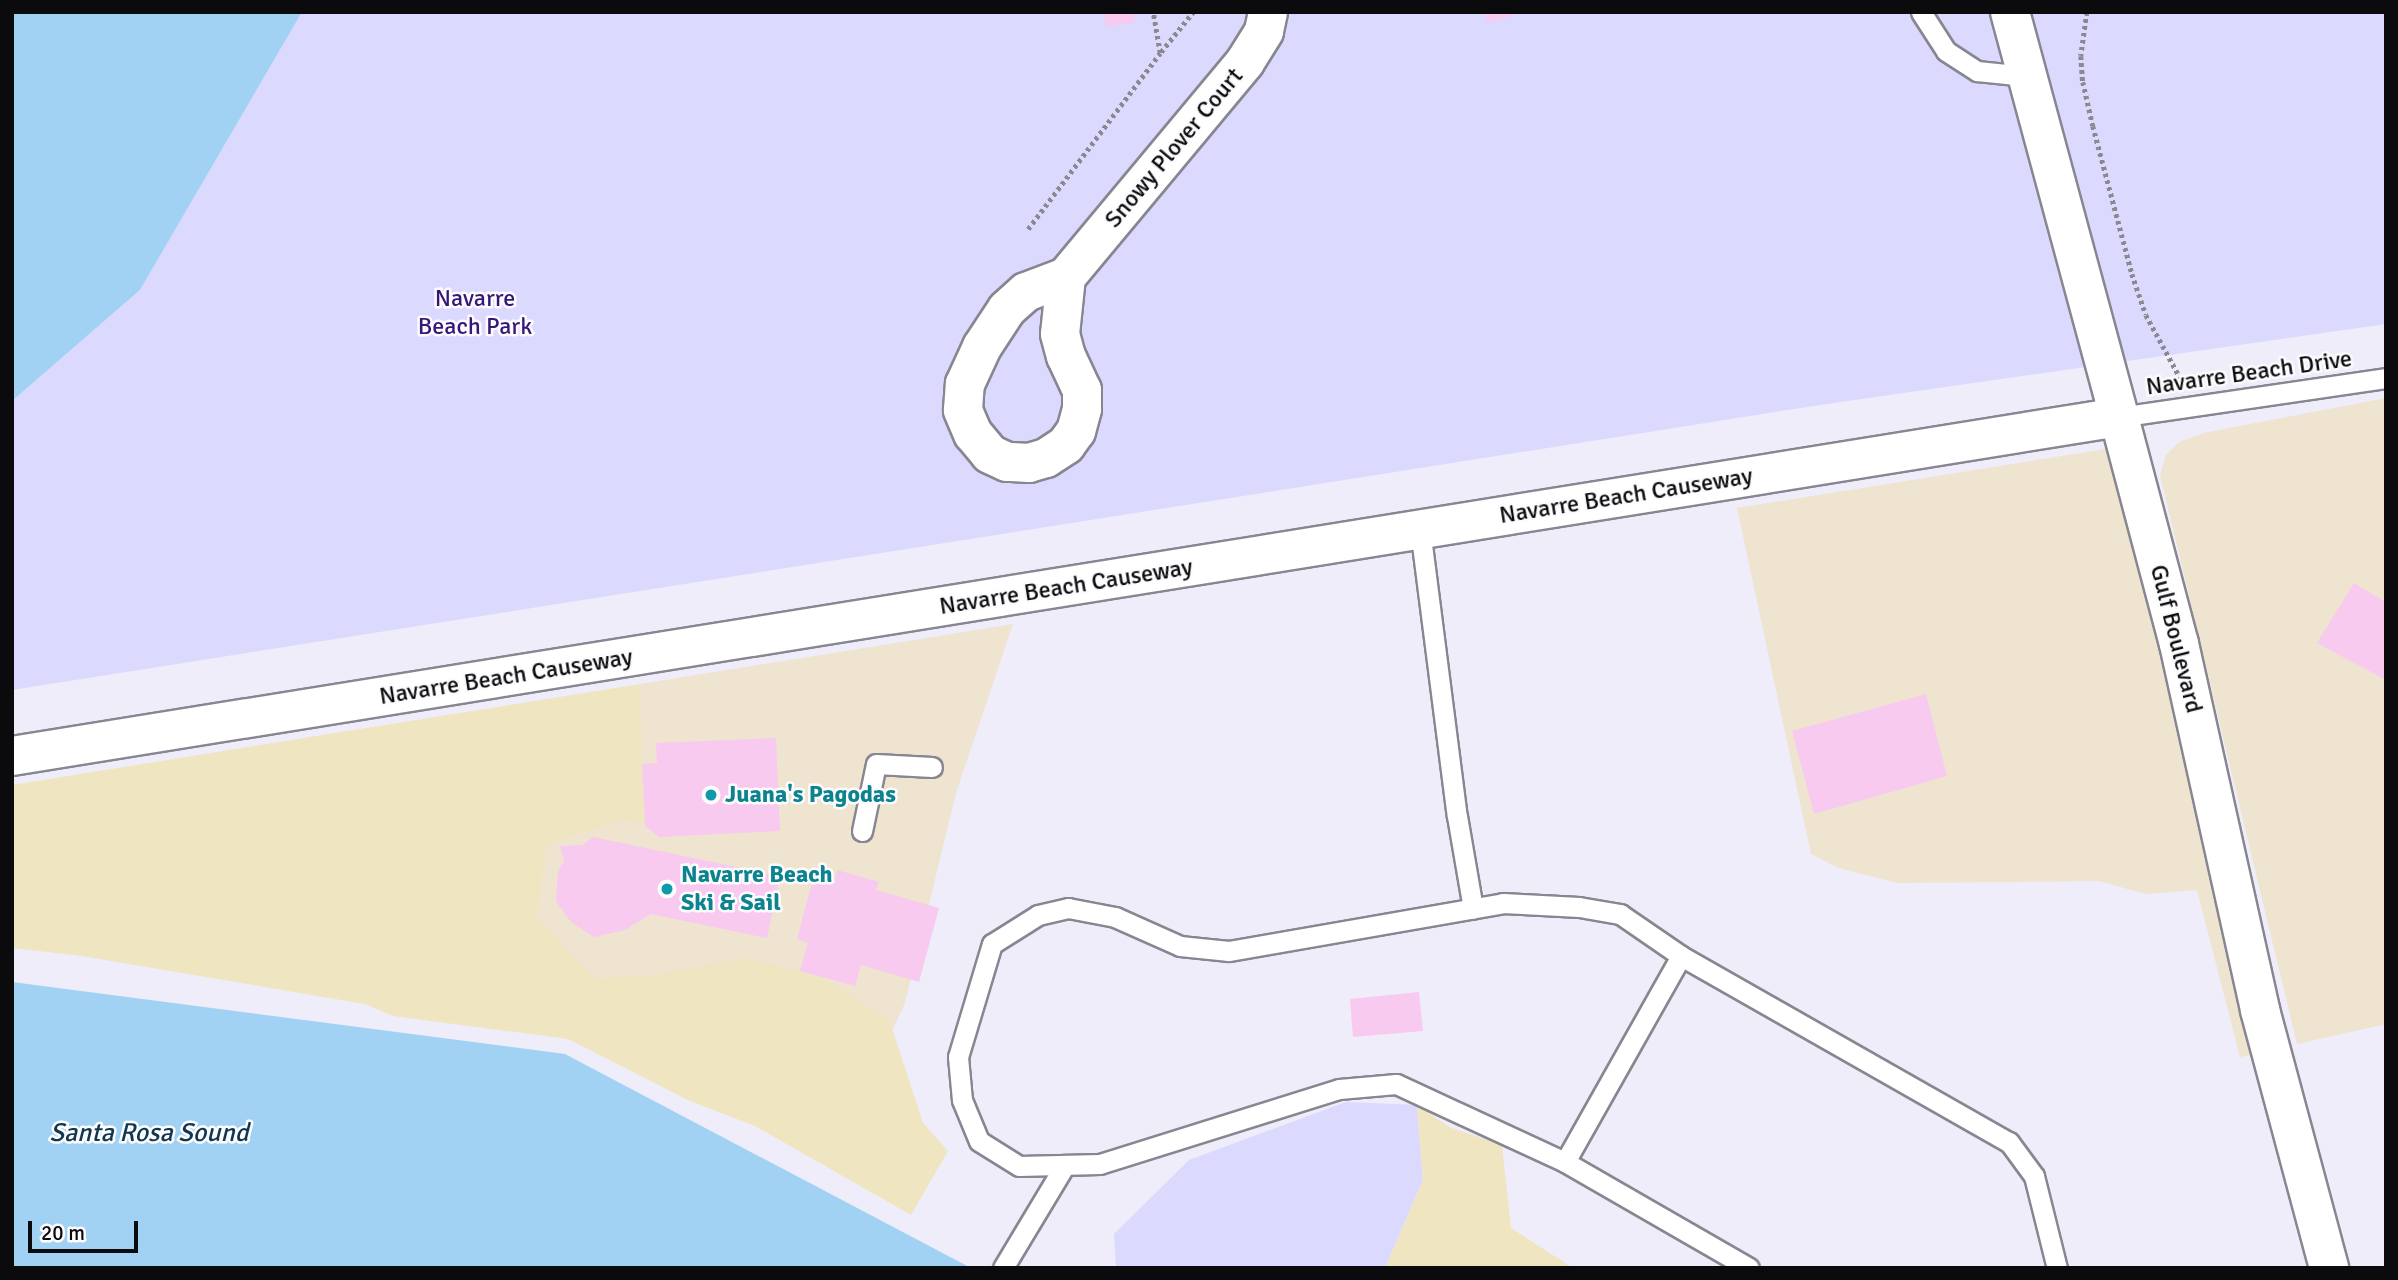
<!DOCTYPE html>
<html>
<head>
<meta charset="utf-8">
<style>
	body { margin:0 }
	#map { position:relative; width:2398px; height:1280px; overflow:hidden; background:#eeedf9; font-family:Signika,sans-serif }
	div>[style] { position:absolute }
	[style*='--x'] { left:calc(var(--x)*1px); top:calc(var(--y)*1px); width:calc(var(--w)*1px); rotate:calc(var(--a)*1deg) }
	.commercial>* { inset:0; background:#eee4cf }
	.green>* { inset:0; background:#dcd9fe }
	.sand>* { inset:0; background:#efe5c0 }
	.water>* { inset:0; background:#a1d2f4 }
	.building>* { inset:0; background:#f8caef }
	.path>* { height:4.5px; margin-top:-2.25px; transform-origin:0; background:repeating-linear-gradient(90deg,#898991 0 3.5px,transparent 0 7px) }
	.roads { filter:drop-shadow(2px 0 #878691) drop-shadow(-2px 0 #878691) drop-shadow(0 2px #878691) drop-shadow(0 -2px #878691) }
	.service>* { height:19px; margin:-9.5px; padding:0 9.5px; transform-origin:9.5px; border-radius:9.5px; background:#fff }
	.minor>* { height:38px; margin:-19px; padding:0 19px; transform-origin:19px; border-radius:19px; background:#fff }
	.secondary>* { height:38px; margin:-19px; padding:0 19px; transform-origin:19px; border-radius:19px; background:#fff }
	.dots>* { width:19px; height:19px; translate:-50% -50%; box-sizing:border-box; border:4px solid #fcfcfe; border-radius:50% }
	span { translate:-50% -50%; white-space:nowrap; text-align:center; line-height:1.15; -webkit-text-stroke:5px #fcfcfe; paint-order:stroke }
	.street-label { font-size:24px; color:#0b0b0e }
	.park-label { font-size:24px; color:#361776 }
	.culture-label { font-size:24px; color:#0d838f; font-weight:700 }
	.left { translate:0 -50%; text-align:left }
	.water-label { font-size:26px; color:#11374e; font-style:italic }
	.frame { position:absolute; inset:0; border:14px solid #0b0b0e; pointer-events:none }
	.scale { position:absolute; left:28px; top:1221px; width:110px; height:32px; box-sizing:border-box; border:4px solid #0b0b0e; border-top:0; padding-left:9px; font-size:21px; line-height:24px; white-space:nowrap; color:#0b0b0e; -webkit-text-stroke:5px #fcfcfe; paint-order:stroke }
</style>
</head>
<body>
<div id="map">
	<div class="commercial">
		<i style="clip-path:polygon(2386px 398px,2386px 1024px,2297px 1044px,2160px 475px,2166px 455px,2179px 442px,2204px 433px)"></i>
		<i style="clip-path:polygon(2106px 449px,2158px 648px,2255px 1054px,2240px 1057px,2197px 890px,2146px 894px,2099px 881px,1898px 883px,1839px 868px,1811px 854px,1737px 508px)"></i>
		<i style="clip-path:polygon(1013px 624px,956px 793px,905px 1003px,892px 1031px,889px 1019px,661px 974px,595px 978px,537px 918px,547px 846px,622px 819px,645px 825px,640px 684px)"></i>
	</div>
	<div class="green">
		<i style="clip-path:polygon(302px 12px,2386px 12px,2386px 324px,1820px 405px,12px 690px,12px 401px,140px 290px)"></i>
		<i style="clip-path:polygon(1346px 1102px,1417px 1105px,1423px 1180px,1385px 1268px,1116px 1268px,1114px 1234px,1189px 1160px)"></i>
	</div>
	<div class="sand">
		<i style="clip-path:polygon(640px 684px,645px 825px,622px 819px,547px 846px,537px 918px,595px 978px,661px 974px,746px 958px,821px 978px,889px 1019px,923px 1123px,948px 1151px,911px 1215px,755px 1126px,690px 1101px,568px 1039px,393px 1016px,365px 1004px,82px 956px,12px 948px,12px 785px)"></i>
		<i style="clip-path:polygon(1417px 1105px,1449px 1127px,1502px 1145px,1511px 1228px,1573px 1268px,1385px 1268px,1423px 1180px)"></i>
	</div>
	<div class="water">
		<i style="clip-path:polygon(12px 12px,302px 12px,140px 290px,12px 401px)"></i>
		<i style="clip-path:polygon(12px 982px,565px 1054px,971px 1268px,12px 1268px)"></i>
	</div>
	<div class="building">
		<i style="clip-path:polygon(1104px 12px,1133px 12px,1135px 22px,1106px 27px)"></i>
		<i style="clip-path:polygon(1484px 12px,1522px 12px,1522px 13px,1487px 23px)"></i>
		<i style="clip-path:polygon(2354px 583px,2386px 602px,2386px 680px,2317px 643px)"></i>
		<i style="clip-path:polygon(1926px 694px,1947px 776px,1814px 814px,1792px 731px)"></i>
		<i style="clip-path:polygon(776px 738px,780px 831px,659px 837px,645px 826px,642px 764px,657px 763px,656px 743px)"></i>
		<i style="clip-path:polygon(593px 837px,780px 876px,767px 938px,651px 914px,625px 930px,594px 937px,571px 922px,556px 901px,558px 872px,564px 860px,560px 846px,583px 845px)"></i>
		<i style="clip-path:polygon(837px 870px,879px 882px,876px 890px,939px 908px,919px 982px,861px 965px,855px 986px,800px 971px,808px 943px,797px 939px,814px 875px,835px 880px)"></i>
		<i style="clip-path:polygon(1419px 992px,1423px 1031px,1353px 1037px,1350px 999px)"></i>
	</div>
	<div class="path">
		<i style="--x:2087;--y:12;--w:44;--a:97.8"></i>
		<i style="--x:2081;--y:56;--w:26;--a:86"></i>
		<i style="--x:2083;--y:82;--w:45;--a:77.2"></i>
		<i style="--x:2093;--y:126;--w:153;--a:75.2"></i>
		<i style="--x:2132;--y:274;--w:43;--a:71.1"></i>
		<i style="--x:2146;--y:315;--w:75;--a:61.4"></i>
		<i style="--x:1161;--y:52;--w:51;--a:-51.3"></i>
		<i style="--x:1028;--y:229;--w:220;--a:-53.1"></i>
		<i style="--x:1160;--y:53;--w:42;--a:-99.7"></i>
	</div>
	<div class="roads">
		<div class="service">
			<i style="--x:1921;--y:12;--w:46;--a:57.3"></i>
			<i style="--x:1946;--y:51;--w:37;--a:33"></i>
			<i style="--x:1977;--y:71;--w:49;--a:5.8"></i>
			<i style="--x:2119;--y:417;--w:270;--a:-8.3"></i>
			<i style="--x:1420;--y:529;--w:289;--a:82.7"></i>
			<i style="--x:1457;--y:816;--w:94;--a:80.2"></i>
			<i style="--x:862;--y:831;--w:68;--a:-78.2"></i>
			<i style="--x:876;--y:764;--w:56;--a:3.1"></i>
			<i style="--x:1503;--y:903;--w:76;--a:3"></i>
			<i style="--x:1579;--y:907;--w:42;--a:9.7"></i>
			<i style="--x:1620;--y:914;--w:74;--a:34.5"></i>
			<i style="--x:1681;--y:956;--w:236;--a:119.4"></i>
			<i style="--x:1565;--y:1162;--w:186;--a:-155.2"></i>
			<i style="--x:1396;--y:1084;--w:57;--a:175"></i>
			<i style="--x:1339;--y:1089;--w:250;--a:162.6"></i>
			<i style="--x:1100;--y:1164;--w:81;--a:178.6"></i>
			<i style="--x:1019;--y:1166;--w:47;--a:-148"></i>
			<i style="--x:979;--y:1141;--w:44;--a:-112.5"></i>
			<i style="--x:962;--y:1100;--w:43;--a:-95.3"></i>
			<i style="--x:958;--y:1057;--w:118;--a:-73.3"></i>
			<i style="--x:992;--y:944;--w:54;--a:-32.2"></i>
			<i style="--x:1038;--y:915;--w:31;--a:-13"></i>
			<i style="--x:1068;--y:908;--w:48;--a:10.8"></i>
			<i style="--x:1115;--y:917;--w:71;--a:24"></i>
			<i style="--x:1180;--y:946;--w:49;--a:5.8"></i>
			<i style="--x:1229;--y:951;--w:278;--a:-9.9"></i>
			<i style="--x:1681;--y:956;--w:377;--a:29.6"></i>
			<i style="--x:2009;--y:1142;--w:42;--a:53.7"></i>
			<i style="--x:2034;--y:1176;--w:95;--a:76"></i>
			<i style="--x:1565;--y:1162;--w:212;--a:29.9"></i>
			<i style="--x:1003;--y:1268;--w:120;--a:-59"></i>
		</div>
		<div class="minor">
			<i style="--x:2010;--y:12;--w:419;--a:74.9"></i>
			<i style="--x:1066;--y:277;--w:57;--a:96"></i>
			<i style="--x:1060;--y:334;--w:23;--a:75"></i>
			<i style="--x:1066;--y:356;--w:38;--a:65"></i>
			<i style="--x:1082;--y:390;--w:19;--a:90"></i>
			<i style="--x:1082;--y:409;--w:23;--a:105"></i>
			<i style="--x:1076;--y:431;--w:17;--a:126"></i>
			<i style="--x:1066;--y:445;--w:24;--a:147"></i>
			<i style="--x:1046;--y:458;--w:18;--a:164"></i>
			<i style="--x:1029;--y:463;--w:22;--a:-177"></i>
			<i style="--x:1007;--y:462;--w:19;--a:-155"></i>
			<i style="--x:990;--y:454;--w:26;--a:-130"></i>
			<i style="--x:973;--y:434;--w:26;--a:-113"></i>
			<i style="--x:963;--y:410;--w:26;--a:-86"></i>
			<i style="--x:965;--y:384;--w:41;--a:-65.3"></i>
			<i style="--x:982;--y:347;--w:45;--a:-56.7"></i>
			<i style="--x:1007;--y:309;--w:25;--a:-42"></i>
			<i style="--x:1026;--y:292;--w:43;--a:-20.6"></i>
			<i style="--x:1066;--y:277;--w:280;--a:-50.2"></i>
			<i style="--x:1245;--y:62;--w:36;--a:-58"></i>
			<i style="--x:1264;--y:31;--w:19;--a:-78"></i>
		</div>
		<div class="secondary">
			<i style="--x:12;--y:756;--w:2134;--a:-9.14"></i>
			<i style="--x:2119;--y:417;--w:235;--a:75.2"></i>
			<i style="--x:2179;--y:644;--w:375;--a:77.5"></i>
			<i style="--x:2260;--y:1010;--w:267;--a:75"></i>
		</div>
	</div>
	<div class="dots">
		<i style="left:711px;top:795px;background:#0f9aa8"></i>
		<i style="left:667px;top:889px;background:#0f9aa8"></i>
	</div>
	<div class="street-label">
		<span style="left:1174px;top:148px;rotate:-50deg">Snowy Plover Court</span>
		<span style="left:2249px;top:373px;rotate:-8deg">Navarre Beach Drive</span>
		<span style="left:1626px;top:496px;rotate:-9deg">Navarre Beach Causeway</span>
		<span style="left:1066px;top:587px;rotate:-9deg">Navarre Beach Causeway</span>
		<span style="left:2176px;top:639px;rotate:76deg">Gulf Boulevard</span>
		<span style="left:506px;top:677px;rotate:-9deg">Navarre Beach Causeway</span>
	</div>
	<div class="park-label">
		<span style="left:475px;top:313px">Navarre<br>Beach Park</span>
	</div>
	<div class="culture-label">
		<span class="left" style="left:725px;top:795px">Juana's Pagodas</span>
		<span class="left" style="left:681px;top:889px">Navarre Beach<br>Ski &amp; Sail</span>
	</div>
	<div class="water-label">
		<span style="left:149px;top:1134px">Santa Rosa Sound</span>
	</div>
	<div class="frame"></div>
	<div class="scale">20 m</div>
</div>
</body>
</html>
